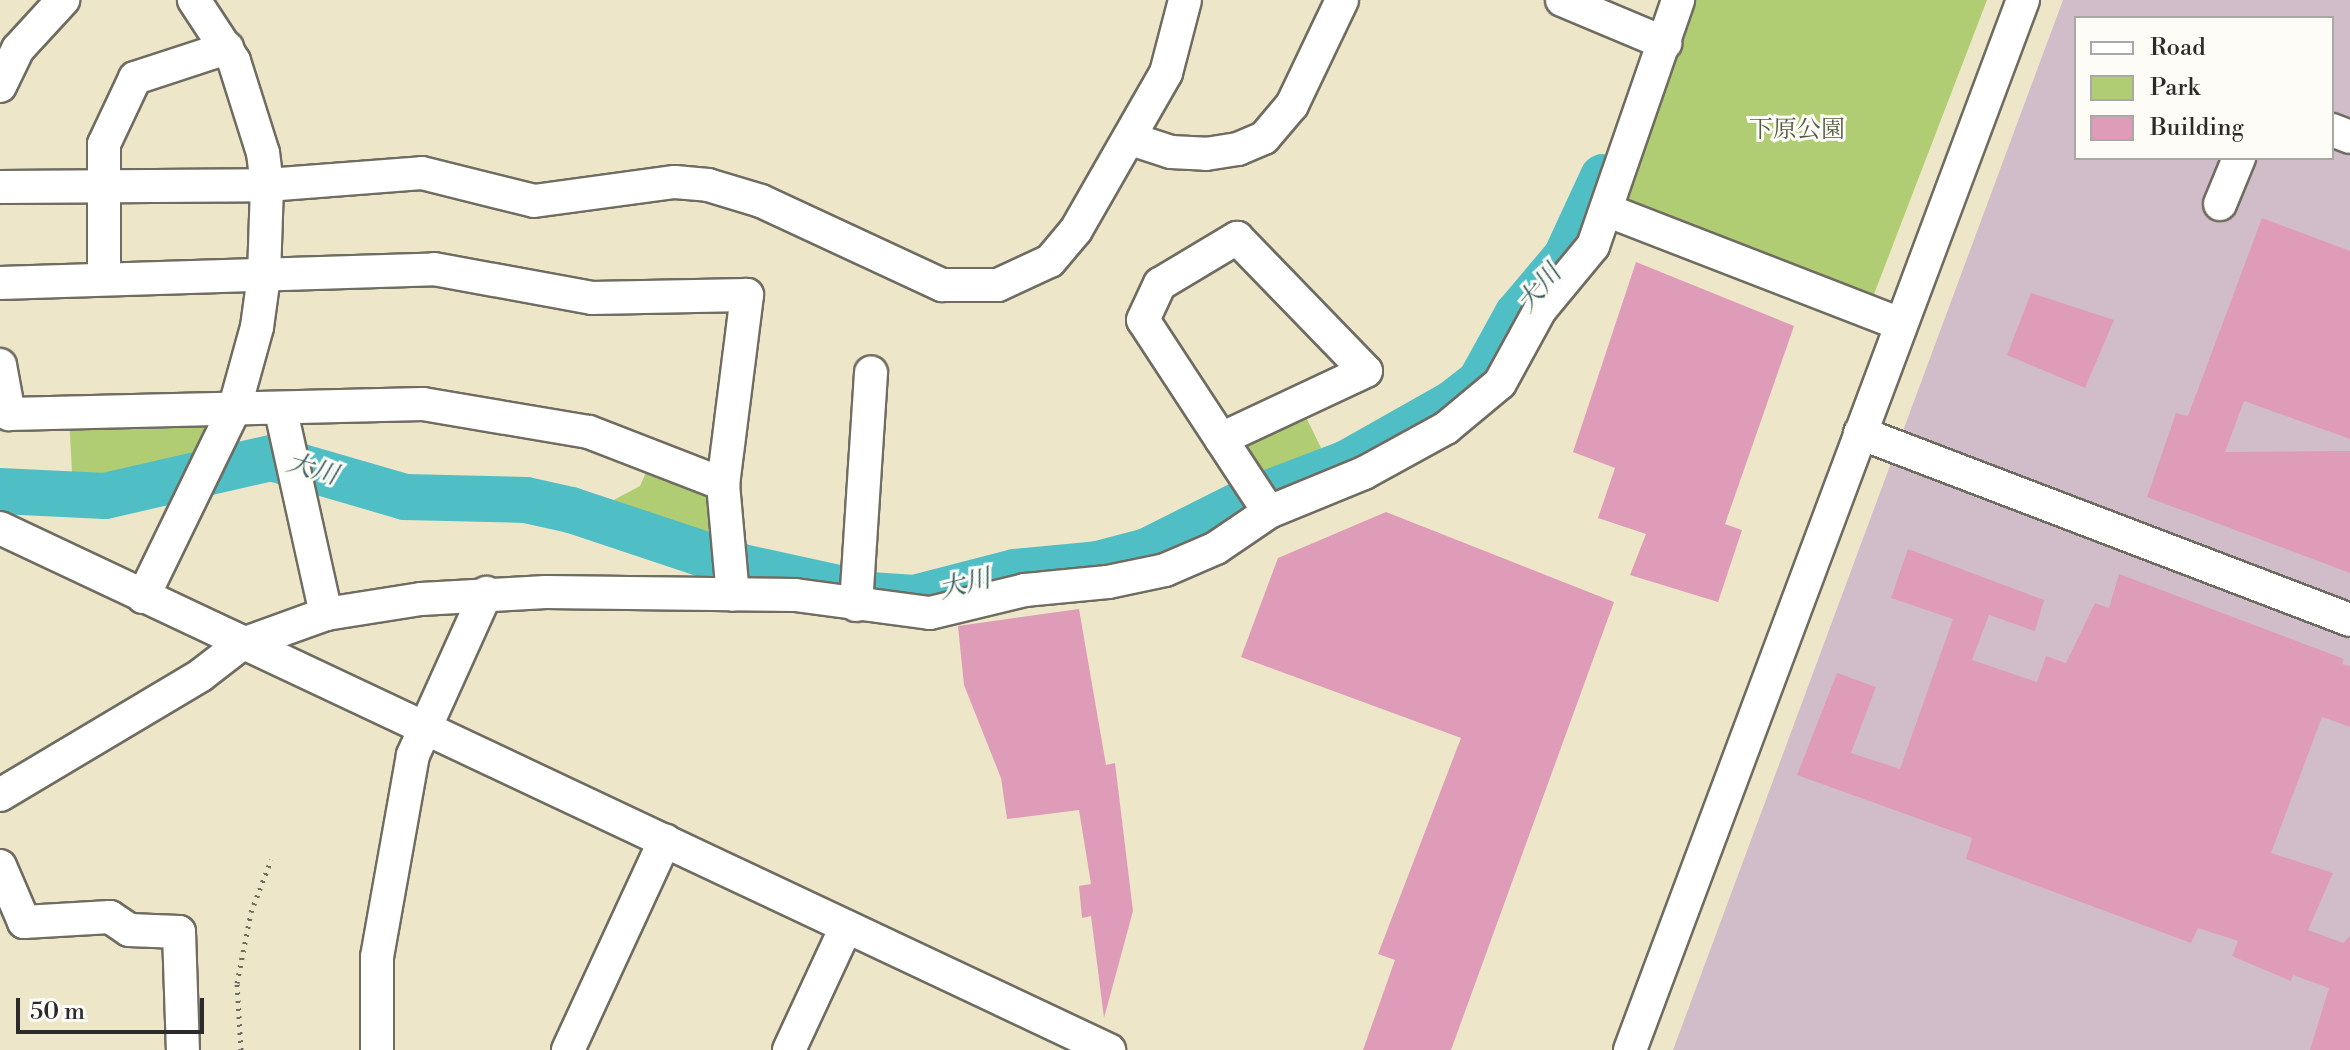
<!DOCTYPE html>
<html>
<head>
<meta charset="utf-8">
<style>
	body { margin:0 }
	#map { position:relative; width:2350px; height:1050px; overflow:hidden; background:#ede6c9; font-family:"Libre Bodoni","Noto Serif JP",serif }
	div>[style] { position:absolute }
	[style*='--x'] { left:calc(var(--x)*1px); top:calc(var(--y)*1px); width:calc(var(--w)*1px); rotate:calc(var(--a)*1deg) }
	.industrial>* { inset:0; background:#d1bdca }
	.green>* { inset:0; background:#b1cd73 }
	.river>* { height:46px; margin:-23px; padding:0 23px; transform-origin:23px; border-radius:23px; background:#50bec5 }
	.building>* { inset:0; background:#df9cb9 }
	.path>* { height:5px; margin-top:-2.5px; transform-origin:0; background:repeating-linear-gradient(90deg,#6f6c62 0 2px,transparent 0 8px) }
	.roads { filter:drop-shadow(2px 0 #6f6c62) drop-shadow(-2px 0 #6f6c62) drop-shadow(0 2px #6f6c62) drop-shadow(0 -2px #6f6c62) }
	.minor>* { height:32px; margin:-16px; padding:0 16px; transform-origin:16px; border-radius:16px; background:#fff }
	span { translate:-50% -50%; white-space:nowrap; text-align:center; line-height:1.15; -webkit-text-stroke:6px #fdfcf7; paint-order:stroke }
	.park-label { font-size:24px; color:#535c41 }
	.water-label { font-size:26px; color:#385e61; font-style:italic }
	.legend { position:absolute; left:2074px; top:16px; width:260px; height:144px; box-sizing:border-box; background:#fdfcf7; border:2px solid #a9a8a5; margin:0; padding:10px 14px; list-style:none; font-size:24px; color:#2b2b2b }
	.legend li { display:flex; align-items:center; gap:16px; height:40px }
	.legend b { width:40px; border:2px solid #a9a8a5 }
	.scale { position:absolute; left:16px; top:998px; width:188px; height:36px; box-sizing:border-box; border:4px solid #2b2b2b; border-top:0; padding-left:10px; font-size:24px; line-height:28px; white-space:nowrap; color:#2b2b2b; -webkit-text-stroke:6px #fdfcf7; paint-order:stroke }
</style>
</head>
<body>
<div id="map">
	<div class="industrial">
		<i style="clip-path:polygon(evenodd,2063px 0,2350px 0,2350px 1050px,1673px 1050px,2063px 0,2076px 18px,2332px 18px,2332px 158px,2076px 158px,2076px 18px)"></i>
	</div>
	<div class="green">
		<i style="clip-path:polygon(1693px 0,1987px 0,1871px 302px,1623px 203px)"></i>
		<i style="clip-path:polygon(1300px 405px,1327px 460px,1258px 492px,1239px 433px)"></i>
		<i style="clip-path:polygon(198px 415px,213px 432px,197px 470px,104px 491px,73px 490px,69px 417px)"></i>
		<i style="clip-path:polygon(651px 461px,720px 486px,723px 556px,593px 511px,640px 486px)"></i>
	</div>
	<div class="river">
		<i style="--x:0;--y:491;--w:105;--a:2.7"></i>
		<i style="--x:105;--y:496;--w:170;--a:-12.9"></i>
		<i style="--x:271;--y:458;--w:140;--a:16.2"></i>
		<i style="--x:405;--y:497;--w:121;--a:1.4"></i>
		<i style="--x:526;--y:500;--w:46;--a:12.5"></i>
		<i style="--x:571;--y:510;--w:180;--a:18.4"></i>
		<i style="--x:742;--y:567;--w:131;--a:12.3"></i>
		<i style="--x:870;--y:595;--w:44;--a:3.9"></i>
		<i style="--x:914;--y:598;--w:104;--a:-14.4"></i>
		<i style="--x:1015;--y:572;--w:83;--a:-5.5"></i>
		<i style="--x:1098;--y:564;--w:51;--a:-14.9"></i>
		<i style="--x:1147;--y:551;--w:112;--a:-26.6"></i>
		<i style="--x:1247;--y:501;--w:107;--a:-20.8"></i>
		<i style="--x:1347;--y:463;--w:122;--a:-29.5"></i>
		<i style="--x:1453;--y:403;--w:34;--a:-38"></i>
		<i style="--x:1480;--y:382;--w:77;--a:-61.1"></i>
		<i style="--x:1517;--y:315;--w:76;--a:-49.8"></i>
		<i style="--x:1566;--y:257;--w:88;--a:-65.2"></i>
	</div>
	<div class="building">
		<i style="clip-path:polygon(2262px 218px,2350px 251px,2350px 439px,2244px 401px,2225px 452px,2350px 451px,2350px 573px,2147px 497px,2176px 413px,2188px 416px)"></i>
		<i style="clip-path:polygon(1636px 262px,1794px 326px,1725px 524px,1742px 530px,1718px 602px,1630px 575px,1646px 534px,1598px 518px,1615px 468px,1573px 452px)"></i>
		<i style="clip-path:polygon(2031px 293px,2114px 320px,2085px 388px,2007px 355px)"></i>
		<i style="clip-path:polygon(1386px 512px,1614px 602px,1451px 1050px,1363px 1050px,1395px 960px,1378px 954px,1461px 738px,1241px 657px,1278px 558px)"></i>
		<i style="clip-path:polygon(1908px 549px,2044px 600px,2035px 631px,1989px 615px,1972px 660px,2037px 682px,2046px 656px,2066px 663px,2095px 603px,2109px 608px,2119px 574px,2344px 659px,2342px 664px,2350px 666px,2350px 727px,2322px 717px,2271px 853px,2333px 873px,2308px 930px,2343px 943px,2350px 936px,2350px 1050px,2310px 1050px,2329px 988px,2293px 975px,2291px 981px,2232px 956px,2238px 941px,2198px 928px,2191px 943px,1966px 859px,1972px 838px,1797px 775px,1837px 673px,1876px 687px,1851px 753px,1900px 769px,1953px 619px,1891px 598px)"></i>
		<i style="clip-path:polygon(1079px 609px,1106px 765px,1115px 763px,1133px 911px,1104px 1018px,1091px 916px,1082px 918px,1079px 886px,1091px 884px,1079px 810px,1007px 819px,1001px 778px,964px 685px,958px 626px)"></i>
	</div>
	<div class="path">
		<i style="--x:241;--y:1050;--w:67;--a:-93.4"></i>
		<i style="--x:237;--y:983;--w:72;--a:-78.8"></i>
		<i style="--x:251;--y:912;--w:56;--a:-69"></i>
	</div>
	<div class="roads">
		<div class="minor">
			<i style="--x:1562;--y:0;--w:112;--a:22.7"></i>
			<i style="--x:0;--y:86;--w:41;--a:-64.1"></i>
			<i style="--x:18;--y:49;--w:67;--a:-47.4"></i>
			<i style="--x:2332;--y:130;--w:19;--a:21"></i>
			<i style="--x:1131;--y:139;--w:42;--a:18"></i>
			<i style="--x:1171;--y:152;--w:35;--a:3"></i>
			<i style="--x:1206;--y:154;--w:32;--a:-9"></i>
			<i style="--x:1238;--y:149;--w:28;--a:-23"></i>
			<i style="--x:1264;--y:138;--w:43;--a:-49.7"></i>
			<i style="--x:1292;--y:105;--w:116;--a:-64.5"></i>
			<i style="--x:0;--y:187;--w:267;--a:-0.4"></i>
			<i style="--x:267;--y:185;--w:155;--a:-4.4"></i>
			<i style="--x:422;--y:173;--w:115;--a:14"></i>
			<i style="--x:534;--y:201;--w:142;--a:-7.7"></i>
			<i style="--x:675;--y:182;--w:33;--a:5"></i>
			<i style="--x:708;--y:185;--w:55;--a:16.8"></i>
			<i style="--x:761;--y:201;--w:200;--a:24.9"></i>
			<i style="--x:942;--y:285;--w:56;--a:0"></i>
			<i style="--x:998;--y:285;--w:57;--a:-24.8"></i>
			<i style="--x:1050;--y:261;--w:40;--a:-50"></i>
			<i style="--x:1076;--y:230;--w:181;--a:-60.2"></i>
			<i style="--x:1166;--y:73;--w:75;--a:-75.4"></i>
			<i style="--x:2220;--y:204;--w:50;--a:-67.6"></i>
			<i style="--x:1609;--y:211;--w:312;--a:21.2"></i>
			<i style="--x:1237;--y:238;--w:185;--a:45.9"></i>
			<i style="--x:1366;--y:371;--w:160;--a:154.9"></i>
			<i style="--x:1221;--y:439;--w:142;--a:-123.2"></i>
			<i style="--x:1143;--y:320;--w:40;--a:-65"></i>
			<i style="--x:1160;--y:284;--w:90;--a:-30.9"></i>
			<i style="--x:104;--y:278;--w:134;--a:-90"></i>
			<i style="--x:104;--y:144;--w:73;--a:-64.8"></i>
			<i style="--x:135;--y:78;--w:97;--a:-18.1"></i>
			<i style="--x:0;--y:283;--w:434;--a:-1.8"></i>
			<i style="--x:434;--y:269;--w:161;--a:10.4"></i>
			<i style="--x:592;--y:298;--w:155;--a:-1.1"></i>
			<i style="--x:747;--y:295;--w:191;--a:97.2"></i>
			<i style="--x:0;--y:365;--w:50;--a:79.6"></i>
			<i style="--x:9;--y:414;--w:414;--a:-1.4"></i>
			<i style="--x:423;--y:404;--w:168;--a:9.6"></i>
			<i style="--x:589;--y:432;--w:144;--a:21.2"></i>
			<i style="--x:723;--y:484;--w:111;--a:84.9"></i>
			<i style="--x:281;--y:411;--w:208;--a:77.5"></i>
			<i style="--x:1860;--y:433;--w:524;--a:20.89"></i>
			<i style="--x:1221;--y:439;--w:87;--a:56.7"></i>
			<i style="--x:0;--y:528;--w:1226;--a:25.21"></i>
			<i style="--x:143;--y:597;--w:208;--a:-64.1"></i>
			<i style="--x:234;--y:410;--w:86;--a:-74.5"></i>
			<i style="--x:257;--y:327;--w:51;--a:-82.2"></i>
			<i style="--x:264;--y:276;--w:91;--a:-88.1"></i>
			<i style="--x:267;--y:185;--w:32;--a:-97"></i>
			<i style="--x:263;--y:153;--w:96;--a:-107.5"></i>
			<i style="--x:234;--y:61;--w:73;--a:-123.3"></i>
			<i style="--x:856;--y:605;--w:233;--a:-86.3"></i>
			<i style="--x:0;--y:795;--w:234;--a:-30.8"></i>
			<i style="--x:201;--y:675;--w:49;--a:-37.6"></i>
			<i style="--x:240;--y:645;--w:91;--a:-19.8"></i>
			<i style="--x:326;--y:614;--w:96;--a:-9"></i>
			<i style="--x:421;--y:599;--w:125;--a:-3.2"></i>
			<i style="--x:546;--y:592;--w:249;--a:0.7"></i>
			<i style="--x:795;--y:595;--w:136;--a:7.6"></i>
			<i style="--x:930;--y:613;--w:98;--a:-13.6"></i>
			<i style="--x:1025;--y:590;--w:83;--a:-5.5"></i>
			<i style="--x:1108;--y:582;--w:58;--a:-11.9"></i>
			<i style="--x:1165;--y:570;--w:56;--a:-23.3"></i>
			<i style="--x:1216;--y:548;--w:64;--a:-34.2"></i>
			<i style="--x:1269;--y:512;--w:103;--a:-22.3"></i>
			<i style="--x:1364;--y:473;--w:94;--a:-28.8"></i>
			<i style="--x:1446;--y:428;--w:70;--a:-39.8"></i>
			<i style="--x:1500;--y:383;--w:83;--a:-61.3"></i>
			<i style="--x:1540;--y:310;--w:83;--a:-50.4"></i>
			<i style="--x:1593;--y:246;--w:260;--a:-70.9"></i>
			<i style="--x:0;--y:866;--w:61;--a:66.8"></i>
			<i style="--x:24;--y:922;--w:86;--a:-3.3"></i>
			<i style="--x:110;--y:917;--w:23;--a:34"></i>
			<i style="--x:129;--y:930;--w:50;--a:2.3"></i>
			<i style="--x:179;--y:932;--w:118;--a:88.1"></i>
			<i style="--x:377;--y:1050;--w:93;--a:-90"></i>
			<i style="--x:377;--y:957;--w:205;--a:-79.9"></i>
			<i style="--x:413;--y:755;--w:178;--a:-65.7"></i>
			<i style="--x:568;--y:1050;--w:231;--a:-65.2"></i>
			<i style="--x:789;--y:1050;--w:136;--a:-65.1"></i>
			<i style="--x:1630;--y:1050;--w:1121;--a:-69.48"></i>
		</div>
	</div>
	<div class="park-label">
		<span style="left:1797px;top:131px">下原公園</span>
	</div>
	<div class="water-label">
		<span style="left:1540px;top:289px;rotate:-50deg">大川</span>
		<span style="left:312px;top:470px;rotate:16deg">大川</span>
		<span style="left:965px;top:585px;rotate:-14deg">大川</span>
	</div>
	<ul class="legend">
	<li><b style="height:10px;background:#fff"></b>Road</li>
	<li><b style="height:22px;background:#b1cd73"></b>Park</li>
	<li><b style="height:22px;background:#df9cb9"></b>Building</li>
	</ul>
	<div class="scale">50 m</div>
</div>
</body>
</html>
